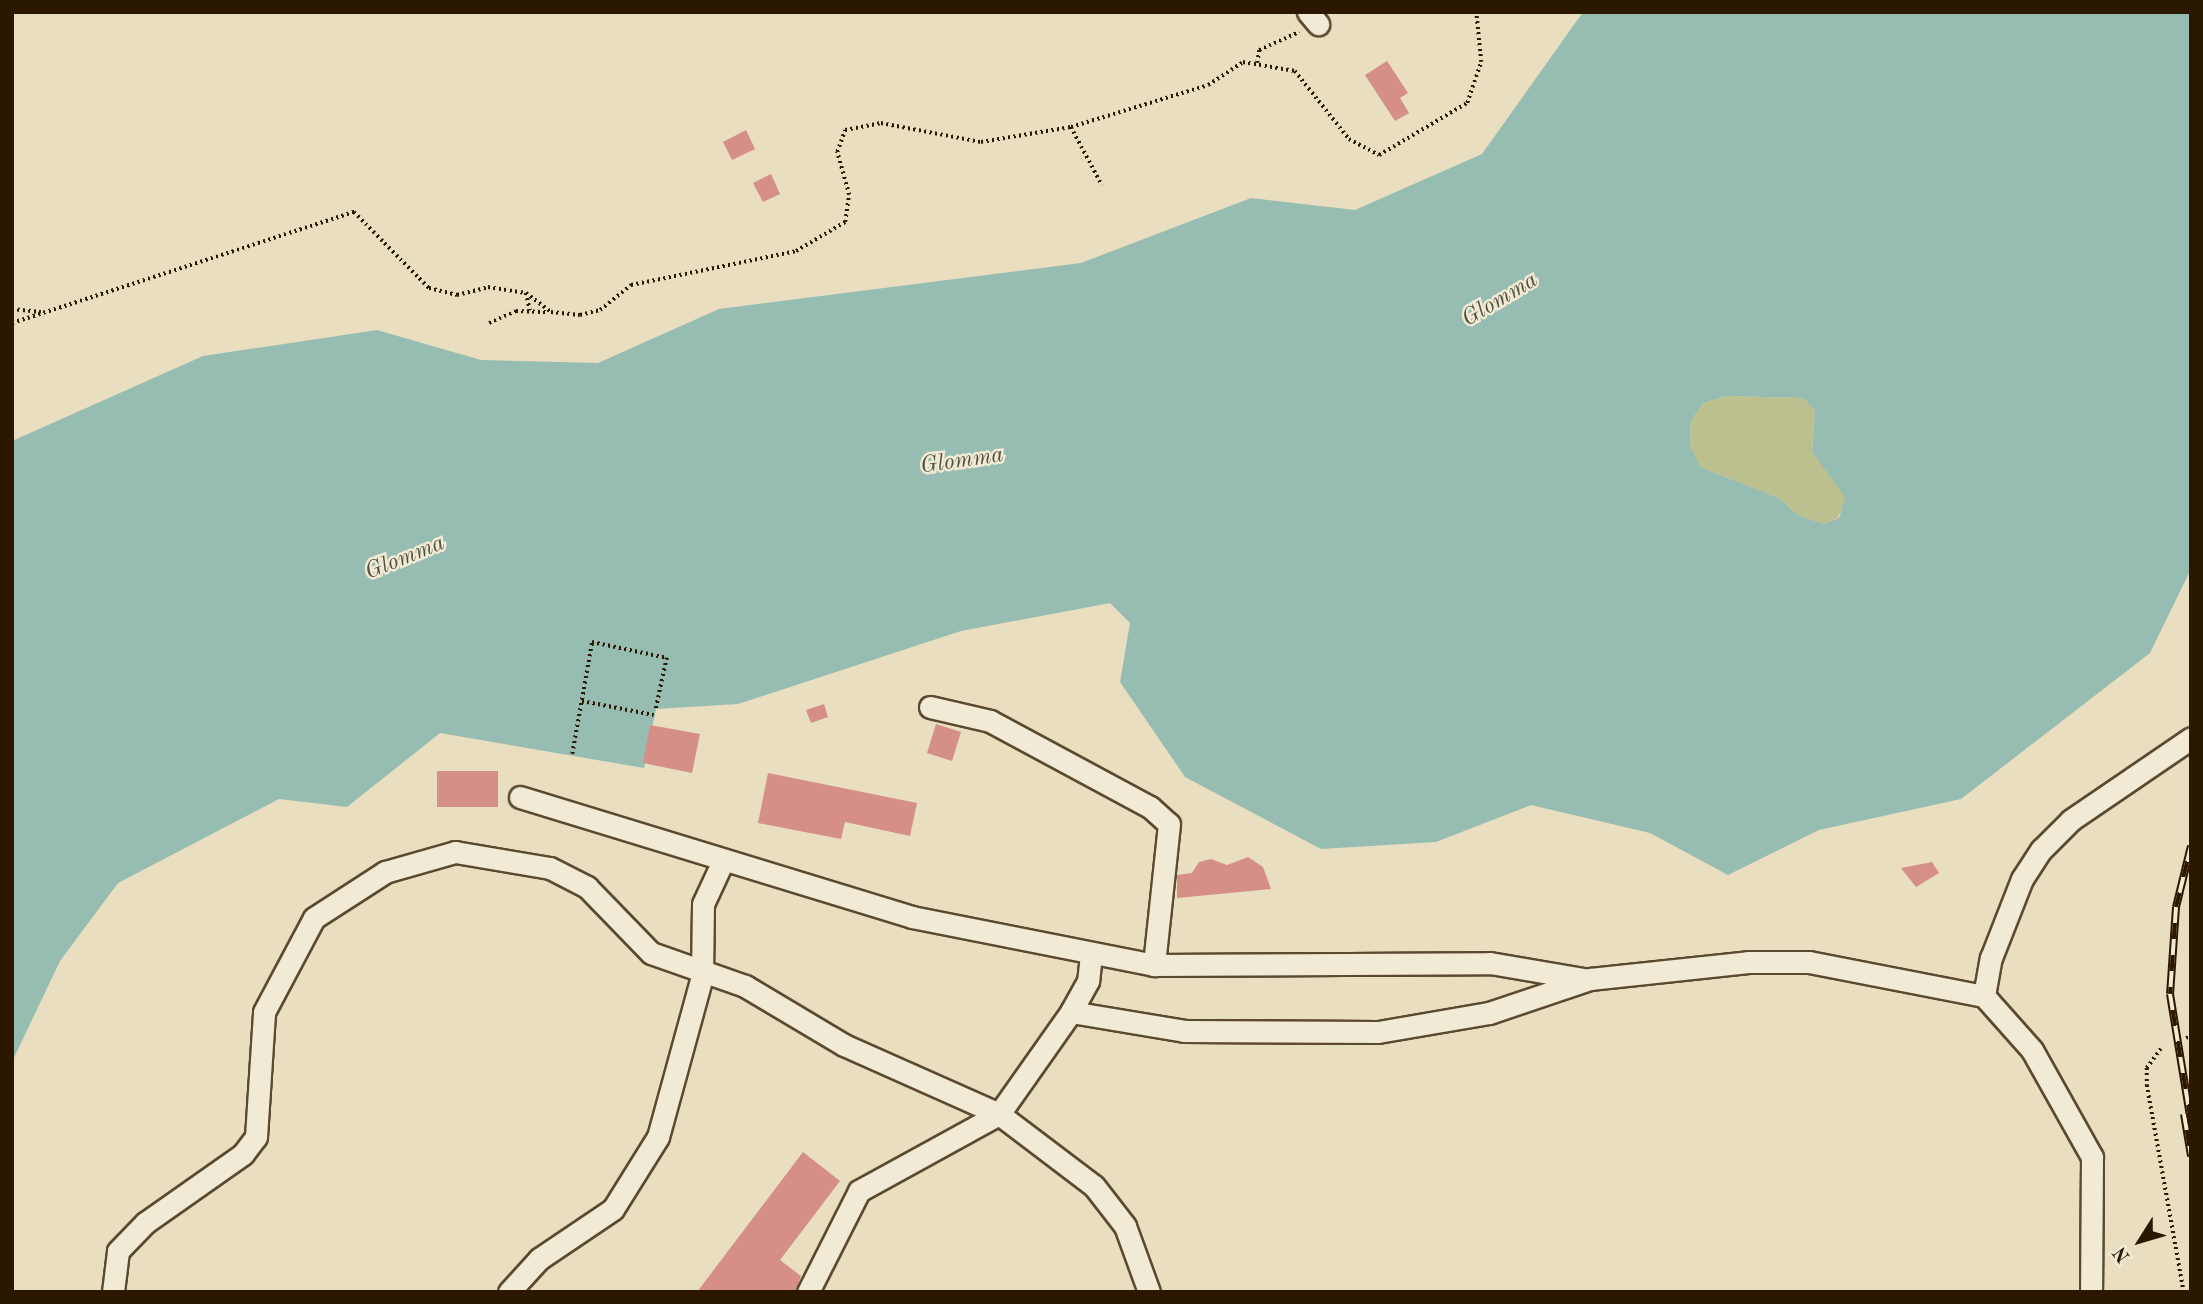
<!DOCTYPE html>
<html>
<head>
<meta charset="utf-8">
<style>
	body { margin:0 }
	#map { position:relative; width:2203px; height:1304px; overflow:hidden; background:#e9debf; font-family:"Old Standard TT",serif }
	div>[style] { position:absolute }
	[style*='--x'] { left:calc(var(--x)*1px); top:calc(var(--y)*1px); width:calc(var(--w)*1px); rotate:calc(var(--a)*1deg) }
	.green>* { inset:0; background:#bcc08e }
	.water>* { inset:0; background:#97bcb2 }
	.building>* { inset:0; background:#d58f87 }
	.path>* { height:3.5px; margin-top:-1.75px; transform-origin:0; background:repeating-linear-gradient(90deg,#2c1701 0 2px,transparent 0 5.5px) }
	.roads { filter:drop-shadow(2px 0 #5b4930) drop-shadow(-2px 0 #5b4930) drop-shadow(0 2px #5b4930) drop-shadow(0 -2px #5b4930) }
	.minor>* { height:21px; margin:-10.5px; padding:0 10.5px; transform-origin:10.5px; border-radius:10.5px; background:#f1ead5 }
	.rail>* { height:8px; margin-top:-4px; transform-origin:0; background:repeating-linear-gradient(90deg,#f1ead5 0 16px,#2c1701 0 32px); box-sizing:border-box; border-block:2px solid #2c1701 }
	span { translate:-50% -50%; white-space:nowrap; text-align:center; line-height:1.15; -webkit-text-stroke:5px #f1ead5; paint-order:stroke }
	.water-label { font-size:23px; color:#51513f; font-style:italic }
	.frame { position:absolute; inset:0; border:14px solid #2c1701; pointer-events:none }
	.north { position:absolute; left:2105px; top:1206px; width:70px; height:70px; -webkit-text-stroke:5px #f1ead5; paint-order:stroke; rotate:233deg; font-size:19px; font-weight:700; line-height:28px; text-align:center; color:#2c1701 }
	.north::after { content:''; display:block; margin:auto; width:24px; height:32px; background:#2c1701; clip-path:polygon(50% 0,100% 100%,50% 72%,0 100%) }
</style>
</head>
<body>
<div id="map">
	<div class="green">
		<i style="clip-path:polygon(1726px 396px,1803px 398px,1815px 411px,1812px 452px,1846px 497px,1838px 518px,1824px 524px,1798px 515px,1779px 498px,1700px 467px,1690px 446px,1691px 421px,1703px 403px)"></i>
	</div>
	<div class="water">
		<i style="clip-path:polygon(evenodd,1583px 12px,2191px 12px,2191px 569px,2150px 653px,1961px 799px,1819px 830px,1728px 875px,1650px 833px,1531px 805px,1436px 842px,1321px 849px,1185px 777px,1120px 682px,1130px 623px,1110px 603px,961px 631px,738px 704px,656px 709px,644px 768px,440px 733px,347px 807px,279px 799px,118px 883px,60px 961px,12px 1062px,12px 441px,203px 356px,377px 330px,481px 360px,598px 363px,719px 309px,1081px 263px,1251px 198px,1355px 210px,1482px 154px,1583px 12px,1726px 396px,1803px 398px,1815px 411px,1812px 452px,1845px 497px,1839px 518px,1824px 524px,1798px 515px,1779px 498px,1700px 467px,1690px 445px,1691px 421px,1703px 403px,1726px 396px)"></i>
	</div>
	<div class="building">
		<i style="clip-path:polygon(1387px 61px,1408px 93px,1400px 98px,1409px 113px,1395px 121px,1365px 75px)"></i>
		<i style="clip-path:polygon(746px 130px,755px 149px,732px 160px,723px 142px)"></i>
		<i style="clip-path:polygon(771px 174px,780px 194px,763px 202px,753px 183px)"></i>
		<i style="clip-path:polygon(824px 704px,828px 717px,811px 723px,806px 710px)"></i>
		<i style="clip-path:polygon(936px 724px,961px 732px,952px 761px,927px 753px)"></i>
		<i style="clip-path:polygon(650px 725px,700px 734px,692px 773px,643px 763px)"></i>
		<i style="clip-path:polygon(437px 771px,498px 771px,498px 807px,437px 807px)"></i>
		<i style="clip-path:polygon(768px 773px,917px 803px,910px 836px,845px 822px,841px 839px,758px 823px)"></i>
		<i style="clip-path:polygon(1248px 857px,1263px 867px,1271px 889px,1177px 898px,1177px 875px,1192px 873px,1199px 862px,1211px 859px,1227px 865px)"></i>
		<i style="clip-path:polygon(1932px 862px,1939px 873px,1916px 887px,1901px 868px)"></i>
		<i style="clip-path:polygon(803px 1152px,840px 1181px,780px 1260px,801px 1276px,795px 1292px,697px 1292px)"></i>
	</div>
	<div class="path">
		<i style="--x:1257;--y:63;--w:13;--a:-81"></i>
		<i style="--x:1259;--y:50;--w:44;--a:-24.2"></i>
		<i style="--x:1071;--y:127;--w:66;--a:61.9"></i>
		<i style="--x:526;--y:293;--w:18;--a:77"></i>
		<i style="--x:12;--y:309;--w:29;--a:6"></i>
		<i style="--x:12;--y:323;--w:360;--a:-18"></i>
		<i style="--x:354;--y:212;--w:107;--a:45.4"></i>
		<i style="--x:429;--y:288;--w:29;--a:14"></i>
		<i style="--x:457;--y:295;--w:32;--a:-14"></i>
		<i style="--x:488;--y:287;--w:38;--a:9"></i>
		<i style="--x:526;--y:293;--w:31;--a:37"></i>
		<i style="--x:551;--y:312;--w:29;--a:6"></i>
		<i style="--x:580;--y:315;--w:21;--a:-14"></i>
		<i style="--x:600;--y:310;--w:40;--a:-39"></i>
		<i style="--x:631;--y:285;--w:168;--a:-11.6"></i>
		<i style="--x:796;--y:251;--w:57;--a:-30.6"></i>
		<i style="--x:845;--y:222;--w:27;--a:-82"></i>
		<i style="--x:849;--y:195;--w:45;--a:-105.6"></i>
		<i style="--x:837;--y:152;--w:23;--a:-70"></i>
		<i style="--x:845;--y:130;--w:37;--a:-11"></i>
		<i style="--x:881;--y:123;--w:102;--a:10.8"></i>
		<i style="--x:981;--y:142;--w:91;--a:-9.5"></i>
		<i style="--x:1071;--y:127;--w:143;--a:-17"></i>
		<i style="--x:1208;--y:85;--w:42;--a:-33.3"></i>
		<i style="--x:1243;--y:62;--w:53;--a:9.8"></i>
		<i style="--x:1295;--y:71;--w:87;--a:51.5"></i>
		<i style="--x:1349;--y:139;--w:34;--a:28"></i>
		<i style="--x:1379;--y:155;--w:102;--a:-30.6"></i>
		<i style="--x:1467;--y:103;--w:43;--a:-71.1"></i>
		<i style="--x:1481;--y:62;--w:50;--a:-95.7"></i>
		<i style="--x:489;--y:323;--w:30;--a:-24"></i>
		<i style="--x:516;--y:311;--w:33;--a:2"></i>
		<i style="--x:582;--y:701;--w:73;--a:11"></i>
		<i style="--x:572;--y:754;--w:114;--a:-79.9"></i>
		<i style="--x:592;--y:642;--w:77;--a:12"></i>
		<i style="--x:667;--y:658;--w:52;--a:102.2"></i>
		<i style="--x:2186;--y:1038;--w:5;--a:-22"></i>
		<i style="--x:2161;--y:1049;--w:24;--a:126"></i>
		<i style="--x:2147;--y:1068;--w:17;--a:90"></i>
		<i style="--x:2147;--y:1085;--w:210;--a:79.9"></i>
	</div>
	<div class="roads">
		<div class="minor">
			<i style="--x:1308;--y:12;--w:16;--a:50"></i>
			<i style="--x:930;--y:707;--w:62;--a:13.1"></i>
			<i style="--x:990;--y:721;--w:182;--a:28.3"></i>
			<i style="--x:1150;--y:807;--w:25;--a:42"></i>
			<i style="--x:1169;--y:824;--w:142;--a:96.1"></i>
			<i style="--x:520;--y:797;--w:410;--a:17"></i>
			<i style="--x:912;--y:917;--w:247;--a:11.2"></i>
			<i style="--x:1154;--y:965;--w:336;--a:-0.3"></i>
			<i style="--x:1490;--y:963;--w:95;--a:9.7"></i>
			<i style="--x:1091;--y:954;--w:27;--a:96"></i>
			<i style="--x:1088;--y:981;--w:35;--a:119"></i>
			<i style="--x:1071;--y:1012;--w:115;--a:9.5"></i>
			<i style="--x:1184;--y:1031;--w:194;--a:0.3"></i>
			<i style="--x:1378;--y:1032;--w:113;--a:-9.7"></i>
			<i style="--x:1489;--y:1013;--w:107;--a:-18.6"></i>
			<i style="--x:1590;--y:979;--w:159;--a:-6.1"></i>
			<i style="--x:1748;--y:962;--w:61;--a:0"></i>
			<i style="--x:1809;--y:962;--w:178;--a:11"></i>
			<i style="--x:1984;--y:996;--w:72;--a:48.4"></i>
			<i style="--x:2032;--y:1050;--w:123;--a:60.7"></i>
			<i style="--x:2092;--y:1157;--w:135;--a:90.4"></i>
			<i style="--x:1984;--y:996;--w:39;--a:-80"></i>
			<i style="--x:1991;--y:958;--w:85;--a:-68.6"></i>
			<i style="--x:2022;--y:879;--w:35;--a:-57"></i>
			<i style="--x:2041;--y:850;--w:42;--a:-45"></i>
			<i style="--x:2071;--y:820;--w:145;--a:-34.3"></i>
			<i style="--x:113;--y:1292;--w:41;--a:-83"></i>
			<i style="--x:118;--y:1251;--w:39;--a:-46"></i>
			<i style="--x:145;--y:1223;--w:120;--a:-35.1"></i>
			<i style="--x:243;--y:1154;--w:21;--a:-53"></i>
			<i style="--x:256;--y:1137;--w:125;--a:-86.3"></i>
			<i style="--x:264;--y:1012;--w:106;--a:-62"></i>
			<i style="--x:314;--y:918;--w:85;--a:-32.9"></i>
			<i style="--x:385;--y:872;--w:73;--a:-15.9"></i>
			<i style="--x:455;--y:852;--w:96;--a:9.6"></i>
			<i style="--x:550;--y:868;--w:42;--a:27.2"></i>
			<i style="--x:587;--y:887;--w:92;--a:45.9"></i>
			<i style="--x:651;--y:953;--w:100;--a:19.3"></i>
			<i style="--x:745;--y:986;--w:115;--a:30.8"></i>
			<i style="--x:844;--y:1045;--w:170;--a:24"></i>
			<i style="--x:999;--y:1114;--w:119;--a:37.2"></i>
			<i style="--x:1094;--y:1186;--w:51;--a:52.2"></i>
			<i style="--x:1125;--y:1226;--w:70;--a:70"></i>
			<i style="--x:509;--y:1292;--w:45;--a:-47.7"></i>
			<i style="--x:539;--y:1259;--w:89;--a:-34"></i>
			<i style="--x:613;--y:1209;--w:85;--a:-58"></i>
			<i style="--x:658;--y:1137;--w:167;--a:-74.7"></i>
			<i style="--x:702;--y:976;--w:72;--a:-89.2"></i>
			<i style="--x:703;--y:904;--w:45;--a:-65.1"></i>
			<i style="--x:808;--y:1292;--w:113;--a:-63.2"></i>
			<i style="--x:859;--y:1191;--w:160;--a:-28.8"></i>
			<i style="--x:999;--y:1114;--w:125;--a:-54.8"></i>
		</div>
	</div>
	<div class="rail">
		<i style="--x:2191;--y:846;--w:63;--a:103.8"></i>
		<i style="--x:2176;--y:907;--w:87;--a:93.9"></i>
		<i style="--x:2170;--y:994;--w:130;--a:80.7"></i>
		<i style="--x:2184;--y:1114;--w:43;--a:80.5"></i>
	</div>
	<div class="water-label">
		<span style="left:1500px;top:300px;rotate:-31deg">Glomma</span>
		<span style="left:962px;top:461px;rotate:-8deg">Glomma</span>
		<span style="left:405px;top:558px;rotate:-22deg">Glomma</span>
	</div>
	<div class="frame"></div>
	<div class="north">N</div>
</div>
</body>
</html>
